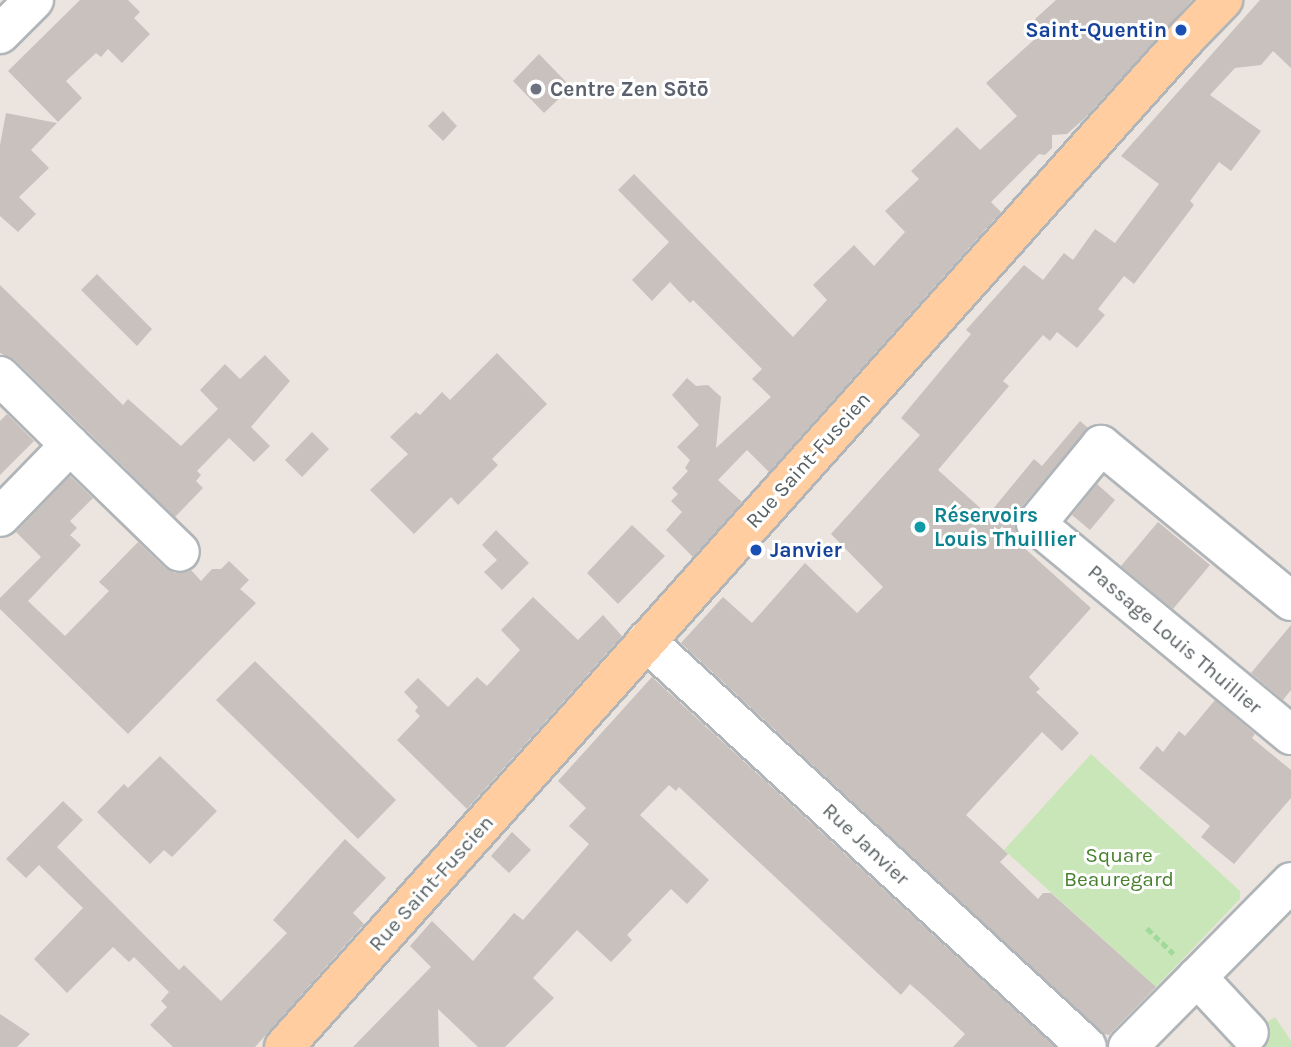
<!DOCTYPE html>
<html>
<head>
<meta charset="utf-8">
<style>
	body { margin:0 }
	#map { position:relative; width:1291px; height:1047px; overflow:hidden; background:#ece4de; font-family:Karla,sans-serif }
	div>[style] { position:absolute }
	[style*='--x'] { left:calc(var(--x)*1px); top:calc(var(--y)*1px); width:calc(var(--w)*1px); rotate:calc(var(--a)*1deg) }
	.green>* { inset:0; background:#c9e6b8 }
	.building>* { inset:0; background:#c9c1bd }
	.path>* { height:4.5px; margin-top:-2.25px; transform-origin:0; background:repeating-linear-gradient(90deg,#a0d99a 0 7px,transparent 0 10.5px) }
	.roads { filter:drop-shadow(2px 0 #afb5b8) drop-shadow(-2px 0 #afb5b8) drop-shadow(0 2px #afb5b8) drop-shadow(0 -2px #afb5b8) }
	.minor>* { height:38px; margin:-19px; padding:0 19px; transform-origin:19px; border-radius:19px; background:#fff }
	.major>* { height:38px; margin:-19px; padding:0 19px; transform-origin:19px; border-radius:19px; background:#ffcda0 }
	.dots>* { width:19px; height:19px; translate:-50% -50%; box-sizing:border-box; border:4px solid #fff; border-radius:50% }
	span { translate:-50% -50%; white-space:nowrap; text-align:center; line-height:1.15; -webkit-text-stroke:6px #fff; paint-order:stroke }
	.transit-label { font-size:21px; color:#164399; font-weight:700 }
	.right { translate:-100% -50%; text-align:right }
	.left { translate:0 -50%; text-align:left }
	.worship-label { font-size:21px; color:#5b616d; font-weight:700 }
	.street-label { font-size:21px; color:#575f61 }
	.culture-label { font-size:21px; color:#0d838f; font-weight:700 }
	.park-label { font-size:21px; color:#48822e }
</style>
</head>
<body>
<div id="map">
	<div class="green">
		<i style="clip-path:polygon(1091px 754px,1240px 891px,1240px 899px,1156px 987px,1004px 850px)"></i>
		<i style="clip-path:polygon(1275px 1017px,1291px 1041px,1291px 1047px,1228px 1047px)"></i>
	</div>
	<div class="building">
		<i style="clip-path:polygon(80px 0,128px 0,140px 12px,134px 18px,150px 34px,122px 63px,108px 49px,101px 57px,96px 53px,66px 81px,82px 98px,58px 122px,8px 71px)"></i>
		<i style="clip-path:polygon(1056px 0,1192px 0,1086px 117px,1067px 134px,1052px 135px,1052px 148px,1045px 155px,1039px 154px,991px 202px,1001px 212px,769px 472px,747px 450px,718px 480px,742px 502px,693px 557px,666px 530px,682px 512px,671px 501px,678px 494px,672px 488px,688px 471px,685px 468px,690px 460px,677px 447px,699px 425px,672px 395px,687px 378px,696px 386px,708px 385px,721px 397px,716px 448px,771px 397px,752px 379px,762px 369px,693px 300px,690px 303px,670px 282px,652px 301px,632px 280px,669px 242px,618px 190px,634px 174px,793px 337px,827px 300px,813px 285px,854px 245px,874px 266px,905px 232px,885px 211px,919px 179px,911px 171px,957px 127px,980px 150px,1017px 116px,986px 83px,1045px 30px,1035px 19px)"></i>
		<i style="clip-path:polygon(1260px 0,1291px 0,1291px 68px,1273px 51px,1261px 65px,1235px 68px,1210px 95px,1261px 131px,1231px 171px,1219px 162px,1190px 201px,1194px 205px,1134px 284px,1124px 276px,1098px 309px,1105px 315px,1077px 348px,1057px 332px,1050px 341px,1043px 335px,1003px 381px,1009px 386px,938px 470px,988px 515px,1034px 459px,1042px 466px,1080px 421px,1088px 428px,1019px 510px,1014px 521px,1016px 532px,1012px 537px,1091px 608px,1029px 677px,1040px 689px,1036px 692px,1079px 733px,1062px 751px,1042px 732px,966px 815px,1008px 854px,1000px 862px,1038px 899px,1043px 893px,1051px 893px,1156px 987px,1109px 1035px,1104px 1034px,681px 643px,723px 597px,752px 623px,805px 563px,857px 613px,883px 587px,831px 534px,920px 435px,901px 418px,971px 334px,966px 330px,1024px 265px,1043px 280px,1064px 253px,1073px 260px,1095px 229px,1115px 243px,1159px 184px,1121px 156px)"></i>
		<i style="clip-path:polygon(539px 54px,571px 87px,544px 113px,513px 81px)"></i>
		<i style="clip-path:polygon(443px 111px,457px 126px,443px 141px,428px 126px)"></i>
		<i style="clip-path:polygon(6px 113px,57px 123px,31px 150px,49px 168px,19px 197px,36px 214px,18px 232px,0 216px,0 145px)"></i>
		<i style="clip-path:polygon(97px 274px,152px 329px,137px 346px,81px 290px)"></i>
		<i style="clip-path:polygon(0 285px,123px 405px,128px 399px,181px 446px,218px 409px,200px 390px,225px 364px,240px 379px,265px 355px,290px 381px,251px 427px,270px 446px,254px 462px,229px 438px,197px 471px,201px 475px,196px 481px,203px 488px,175px 517px,15px 360px,0 353px)"></i>
		<i style="clip-path:polygon(497px 353px,547px 404px,492px 459px,498px 465px,458px 505px,451px 497px,414px 534px,370px 490px,408px 454px,390px 437px,416px 412px,420px 415px,442px 392px,450px 400px)"></i>
		<i style="clip-path:polygon(7px 414px,34px 441px,0 475px,0 421px)"></i>
		<i style="clip-path:polygon(312px 432px,329px 449px,302px 477px,285px 460px)"></i>
		<i style="clip-path:polygon(70px 476px,93px 498px,70px 521px,77px 528px,70px 535px,81px 545px,28px 601px,65px 636px,109px 591px,99px 582px,138px 542px,165px 568px,175px 573px,191px 570px,201px 581px,212px 569px,221px 569px,229px 561px,249px 580px,240px 589px,256px 603px,128px 734px,0 609px,0 598px,41px 557px,16px 532px)"></i>
		<i style="clip-path:polygon(1097px 484px,1115px 500px,1090px 530px,1072px 515px)"></i>
		<i style="clip-path:polygon(1158px 522px,1210px 565px,1173px 609px,1121px 566px)"></i>
		<i style="clip-path:polygon(632px 525px,665px 556px,618px 604px,587px 573px)"></i>
		<i style="clip-path:polygon(496px 530px,529px 563px,502px 590px,484px 572px,497px 560px,482px 545px)"></i>
		<i style="clip-path:polygon(533px 597px,578px 640px,603px 615px,622px 636px,467px 809px,397px 740px,420px 716px,415px 711px,418px 707px,404px 692px,418px 678px,448px 707px,477px 677px,487px 686px,520px 650px,501px 630px)"></i>
		<i style="clip-path:polygon(1291px 625px,1291px 690px,1283px 700px,1251px 673px)"></i>
		<i style="clip-path:polygon(255px 661px,396px 800px,358px 839px,216px 700px)"></i>
		<i style="clip-path:polygon(652px 677px,1055px 1047px,953px 1047px,965px 1034px,926px 998px,910px 984px,901px 995px,679px 787px,676px 791px,669px 785px,640px 815px,709px 880px,687px 904px,671px 889px,627px 935px,632px 940px,611px 962px,577px 930px,533px 978px,554px 998px,505px 1047px,478px 1047px,438px 1009px,439px 1047px,353px 1047px,431px 967px,410px 946px,432px 921px,473px 961px,514px 913px,523px 920px,589px 844px,569px 826px,586px 808px,558px 781px)"></i>
		<i style="clip-path:polygon(1215px 700px,1255px 734px,1252px 738px,1291px 770px,1291px 798px,1234px 864px,1201px 837px,1210px 826px,1139px 768px,1157px 746px,1163px 752px,1179px 731px,1185px 736px)"></i>
		<i style="clip-path:polygon(160px 756px,217px 811px,172px 857px,164px 850px,150px 864px,97px 812px,124px 784px,128px 788px)"></i>
		<i style="clip-path:polygon(63px 801px,83px 820px,57px 847px,179px 970px,184px 965px,221px 1001px,287px 933px,273px 920px,345px 839px,386px 878px,353px 913px,364px 924px,255px 1047px,173px 1047px,150px 1025px,167px 1007px,161px 1001px,169px 992px,134px 957px,129px 962px,113px 947px,67px 993px,34px 959px,83px 908px,39px 865px,26px 878px,6px 859px)"></i>
		<i style="clip-path:polygon(512px 832px,531px 850px,509px 873px,491px 856px)"></i>
		<i style="clip-path:polygon(0 1014px,30px 1034px,17px 1047px,0 1047px)"></i>
	</div>
	<div class="path">
		<i style="--x:1147;--y:928;--w:37;--a:44"></i>
	</div>
	<div class="roads">
		<div class="minor">
			<i style="--x:0;--y:34;--w:48;--a:-45"></i>
			<i style="--x:0;--y:376;--w:98;--a:44.6"></i>
			<i style="--x:70;--y:445;--w:100;--a:134.2"></i>
			<i style="--x:70;--y:445;--w:153;--a:44.2"></i>
			<i style="--x:1291;--y:601;--w:246;--a:-140.6"></i>
			<i style="--x:1101;--y:445;--w:102;--a:129.4"></i>
			<i style="--x:1036;--y:524;--w:331;--a:39.6"></i>
			<i style="--x:646;--y:641;--w:599;--a:42.63"></i>
			<i style="--x:1197;--y:977;--w:76;--a:47.1"></i>
			<i style="--x:1128;--y:1047;--w:232;--a:-45.3"></i>
		</div>
		<div class="major">
			<i style="--x:284;--y:1047;--w:1355;--a:-48.2"></i>
			<i style="--x:1187;--y:37;--w:52;--a:-45.8"></i>
		</div>
	</div>
	<div class="dots">
		<i style="left:1181px;top:30px;background:#1a4fb4"></i>
		<i style="left:536px;top:89px;background:#6b7280"></i>
		<i style="left:920px;top:527px;background:#0f9aa8"></i>
		<i style="left:756px;top:550px;background:#1a4fb4"></i>
	</div>
	<div class="transit-label">
		<span class="right" style="left:1167px;top:30px">Saint-Quentin</span>
		<span class="left" style="left:770px;top:550px">Janvier</span>
	</div>
	<div class="worship-label">
		<span class="left" style="left:550px;top:89px">Centre Zen Sōtō</span>
	</div>
	<div class="street-label">
		<span style="left:808px;top:460px;rotate:-48deg">Rue Saint-Fuscien</span>
		<span style="left:1175px;top:639px;rotate:40deg">Passage Louis Thuillier</span>
		<span style="left:866px;top:844px;rotate:43deg">Rue Janvier</span>
		<span style="left:431px;top:883px;rotate:-48deg">Rue Saint-Fuscien</span>
	</div>
	<div class="culture-label">
		<span class="left" style="left:934px;top:527px">Réservoirs<br>Louis Thuillier</span>
	</div>
	<div class="park-label">
		<span style="left:1119px;top:867px">Square<br>Beauregard</span>
	</div>
</div>
</body>
</html>
